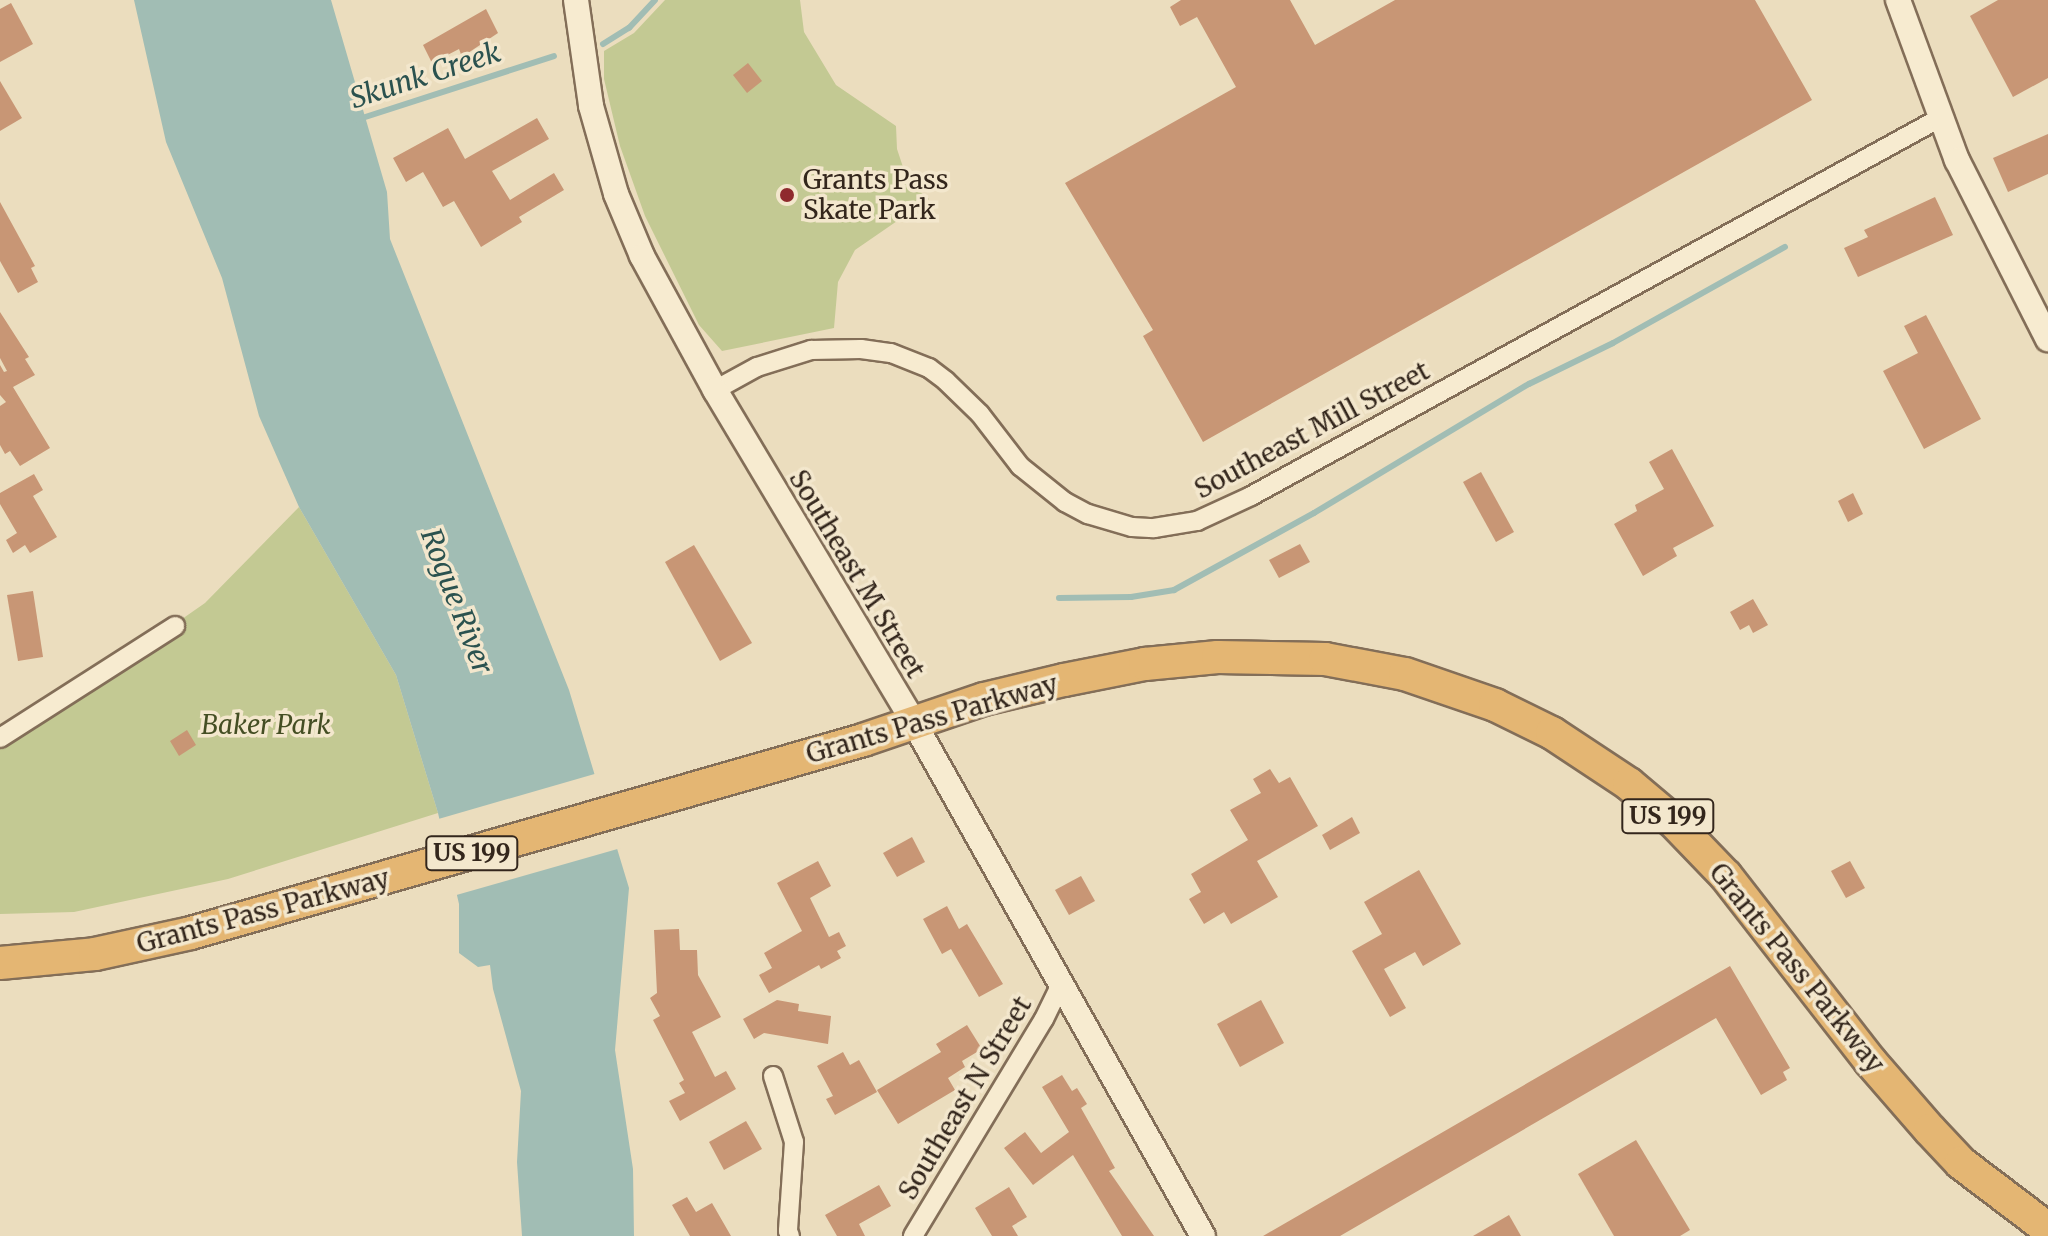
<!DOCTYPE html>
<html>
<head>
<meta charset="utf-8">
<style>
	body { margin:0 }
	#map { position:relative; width:2048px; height:1236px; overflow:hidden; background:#ebddbe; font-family:Merriweather,serif }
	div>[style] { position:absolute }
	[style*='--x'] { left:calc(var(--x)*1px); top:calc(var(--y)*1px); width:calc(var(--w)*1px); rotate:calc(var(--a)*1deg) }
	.green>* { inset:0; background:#c3c993 }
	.water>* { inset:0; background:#a1bdb4 }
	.pier>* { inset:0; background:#ebddbe }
	.stream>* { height:6px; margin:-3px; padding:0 3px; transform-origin:3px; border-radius:3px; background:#a1bdb4 }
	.building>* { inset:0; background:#c89675 }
	.roads { filter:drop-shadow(2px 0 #836e58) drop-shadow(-2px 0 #836e58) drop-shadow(0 2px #836e58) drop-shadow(0 -2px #836e58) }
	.minor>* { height:18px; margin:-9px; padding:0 9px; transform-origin:9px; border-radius:9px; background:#f7ebd0 }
	.tertiary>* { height:24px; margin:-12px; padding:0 12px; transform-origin:12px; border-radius:12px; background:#f7ebd0 }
	.trunk>* { height:32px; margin:-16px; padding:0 16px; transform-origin:16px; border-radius:16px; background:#e4b673 }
	.dots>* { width:22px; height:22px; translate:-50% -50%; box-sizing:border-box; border:4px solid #f3e7cd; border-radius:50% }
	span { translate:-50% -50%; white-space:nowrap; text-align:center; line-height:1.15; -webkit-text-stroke:7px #f3e7cd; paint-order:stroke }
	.shield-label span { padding:2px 6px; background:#f3e7cd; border:2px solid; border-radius:6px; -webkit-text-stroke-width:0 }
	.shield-label { font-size:24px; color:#33261c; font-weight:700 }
	.poi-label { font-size:26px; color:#33261c }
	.left { translate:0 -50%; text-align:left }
	.street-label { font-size:26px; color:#33261c }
	.park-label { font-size:26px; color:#444e23; font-style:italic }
	.water-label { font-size:28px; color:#2b524f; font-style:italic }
</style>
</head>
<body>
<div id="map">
	<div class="green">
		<i style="clip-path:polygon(665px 0,800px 0,804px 32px,836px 85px,896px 126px,897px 149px,908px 182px,929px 199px,855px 250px,838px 282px,834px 328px,722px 351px,699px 325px,645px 216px,620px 146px,604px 79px,604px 51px,634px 33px)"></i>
		<i style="clip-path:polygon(299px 507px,396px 675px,438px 813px,228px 879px,74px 912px,0 914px,0 733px,96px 679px,205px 603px)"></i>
	</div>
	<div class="water">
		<i style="clip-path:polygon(134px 0,331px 0,387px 192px,390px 239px,569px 690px,629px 888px,615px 1050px,633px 1169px,634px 1236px,522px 1236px,517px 1162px,521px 1091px,493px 989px,490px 965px,478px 967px,459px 953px,459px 904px,438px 813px,396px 675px,299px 507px,259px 416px,222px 278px,166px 142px)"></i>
	</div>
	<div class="pier">
		<i style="clip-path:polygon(598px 773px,621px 848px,453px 896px,435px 820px)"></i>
	</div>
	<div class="stream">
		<i style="--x:603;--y:44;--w:31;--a:-32"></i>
		<i style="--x:629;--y:28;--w:38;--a:-47"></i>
		<i style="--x:356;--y:120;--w:208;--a:-17.9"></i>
		<i style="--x:1059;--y:598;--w:72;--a:-0.8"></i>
		<i style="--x:1131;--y:597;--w:44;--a:-9.2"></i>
		<i style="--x:1174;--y:590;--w:160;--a:-28.8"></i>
		<i style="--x:1314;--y:513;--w:251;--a:-31"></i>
		<i style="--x:1529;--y:384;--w:93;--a:-26"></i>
		<i style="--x:1613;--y:343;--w:197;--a:-29.2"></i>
	</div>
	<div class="building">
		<i style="clip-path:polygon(1181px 0,1290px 0,1315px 45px,1395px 0,1755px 0,1812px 100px,1203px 442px,1143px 336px,1153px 330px,1065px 183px,1236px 87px,1197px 17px,1180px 26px,1170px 7px)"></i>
		<i style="clip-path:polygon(1998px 0,2048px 0,2048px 78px,2013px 97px,1970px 16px)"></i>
		<i style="clip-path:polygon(11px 3px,33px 44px,0 62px,0 9px)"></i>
		<i style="clip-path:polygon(486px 9px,498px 33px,462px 57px,459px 49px,432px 63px,423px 45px)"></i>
		<i style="clip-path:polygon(748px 63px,762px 81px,747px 93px,733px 75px)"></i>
		<i style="clip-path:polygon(0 81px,22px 118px,0 131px)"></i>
		<i style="clip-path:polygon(537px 118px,549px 139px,492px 171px,510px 200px,554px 173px,564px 190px,519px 217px,522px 222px,481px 247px,454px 201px,443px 207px,423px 172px,406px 182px,393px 158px,448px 128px,465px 159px)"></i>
		<i style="clip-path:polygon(2048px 134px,2048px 174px,2008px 192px,1993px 158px)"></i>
		<i style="clip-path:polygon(1935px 197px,1953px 235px,1858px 277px,1844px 248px,1868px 237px,1864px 230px)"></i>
		<i style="clip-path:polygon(0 202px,35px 266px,31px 268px,38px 282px,18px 293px,0 261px)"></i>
		<i style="clip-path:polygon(0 312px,29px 357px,25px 359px,35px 375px,13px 387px,50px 448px,20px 466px,10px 451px,5px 454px,0 445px,0 406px,6px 402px,0 395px,0 365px,4px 372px,7px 371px,0 358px)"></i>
		<i style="clip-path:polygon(1926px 315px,1981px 419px,1924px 449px,1883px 371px,1918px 353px,1904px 326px)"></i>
		<i style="clip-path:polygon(1672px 449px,1714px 526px,1673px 548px,1677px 556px,1643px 576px,1614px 524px,1637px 511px,1635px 505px,1664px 489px,1649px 462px)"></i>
		<i style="clip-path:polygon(1481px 472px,1514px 532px,1496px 542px,1463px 482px)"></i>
		<i style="clip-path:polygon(34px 474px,43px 490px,33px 496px,57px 537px,30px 553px,25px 545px,13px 553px,6px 540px,17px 533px,0 504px,0 493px)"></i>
		<i style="clip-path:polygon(1853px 493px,1863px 514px,1848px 522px,1838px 501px)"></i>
		<i style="clip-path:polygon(1300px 544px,1310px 562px,1279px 578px,1269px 560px)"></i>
		<i style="clip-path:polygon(694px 545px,752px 643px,720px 661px,665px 562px)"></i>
		<i style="clip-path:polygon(33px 591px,43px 657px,18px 661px,7px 595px)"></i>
		<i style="clip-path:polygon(1753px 599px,1768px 625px,1753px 633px,1749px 625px,1740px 630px,1730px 612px)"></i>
		<i style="clip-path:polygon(187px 730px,196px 745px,179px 756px,170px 741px)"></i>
		<i style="clip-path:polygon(1270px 769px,1279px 783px,1290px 777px,1318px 826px,1257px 861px,1278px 897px,1231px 924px,1224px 912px,1204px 924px,1189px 899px,1201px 892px,1191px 874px,1248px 840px,1230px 810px,1261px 793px,1253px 779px)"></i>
		<i style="clip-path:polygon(1352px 817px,1360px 833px,1330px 850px,1322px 835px)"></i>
		<i style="clip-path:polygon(912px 837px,925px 862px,897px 877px,883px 853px)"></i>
		<i style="clip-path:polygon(818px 861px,831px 886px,810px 898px,829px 937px,839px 932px,846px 946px,837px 951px,841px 958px,821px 969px,819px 965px,769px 993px,759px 975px,772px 968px,764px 953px,802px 931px,777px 883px)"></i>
		<i style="clip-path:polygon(1850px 861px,1865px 888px,1846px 898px,1831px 871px)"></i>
		<i style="clip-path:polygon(1419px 870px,1461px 944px,1423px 966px,1415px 952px,1384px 969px,1406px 1008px,1390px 1017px,1352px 951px,1382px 934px,1364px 902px)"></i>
		<i style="clip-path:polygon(1081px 876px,1095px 901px,1069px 915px,1055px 890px)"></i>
		<i style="clip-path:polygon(947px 906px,959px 929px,967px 924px,1003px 984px,979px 997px,951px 949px,942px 954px,923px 919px)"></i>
		<i style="clip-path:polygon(679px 929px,680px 950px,697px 950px,698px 975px,721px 1017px,692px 1032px,715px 1077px,726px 1071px,736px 1089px,680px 1121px,669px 1101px,685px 1093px,679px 1083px,684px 1080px,653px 1020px,660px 1016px,650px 998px,657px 993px,654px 930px)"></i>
		<i style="clip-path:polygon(1730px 966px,1790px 1068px,1783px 1072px,1787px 1080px,1761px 1095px,1716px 1018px,1340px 1236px,1263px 1236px)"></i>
		<i style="clip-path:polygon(777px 1000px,799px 1004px,798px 1011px,831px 1016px,828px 1044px,764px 1033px,754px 1039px,743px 1019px)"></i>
		<i style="clip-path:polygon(1261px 1000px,1284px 1043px,1240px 1067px,1217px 1024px)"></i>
		<i style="clip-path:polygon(967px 1025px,982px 1049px,962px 1061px,965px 1067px,948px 1078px,955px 1090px,898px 1124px,877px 1090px,941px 1052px,936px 1044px)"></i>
		<i style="clip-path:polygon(843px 1052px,850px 1065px,859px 1060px,877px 1092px,835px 1115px,826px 1099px,833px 1096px,817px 1066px)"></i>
		<i style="clip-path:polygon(1062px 1075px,1072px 1091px,1077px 1088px,1087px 1104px,1081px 1108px,1115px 1168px,1109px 1171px,1154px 1236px,1122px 1236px,1073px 1155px,1033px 1185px,1004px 1148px,1025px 1132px,1041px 1153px,1069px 1132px,1042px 1087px)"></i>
		<i style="clip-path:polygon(746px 1121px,762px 1149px,724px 1170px,709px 1142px)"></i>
		<i style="clip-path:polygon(1636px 1140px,1690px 1230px,1680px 1236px,1614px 1236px,1578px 1174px)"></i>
		<i style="clip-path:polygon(879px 1185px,891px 1206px,859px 1224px,865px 1236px,837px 1236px,825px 1215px)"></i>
		<i style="clip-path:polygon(1009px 1187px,1027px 1217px,1012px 1226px,1018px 1236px,992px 1236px,975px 1208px)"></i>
		<i style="clip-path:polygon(687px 1197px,696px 1212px,712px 1203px,731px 1236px,690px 1236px,672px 1205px)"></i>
		<i style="clip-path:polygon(1509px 1215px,1521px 1236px,1473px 1236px)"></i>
	</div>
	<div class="roads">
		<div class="minor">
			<i style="--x:715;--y:390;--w:48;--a:-28.7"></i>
			<i style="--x:757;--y:367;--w:57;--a:-17.5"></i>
			<i style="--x:811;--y:350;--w:50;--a:-1.1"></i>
			<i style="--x:861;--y:349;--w:30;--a:8"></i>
			<i style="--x:891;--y:353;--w:41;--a:21.5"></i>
			<i style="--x:929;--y:368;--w:21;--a:37"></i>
			<i style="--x:946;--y:381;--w:47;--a:44.1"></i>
			<i style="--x:980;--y:414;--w:66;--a:52.4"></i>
			<i style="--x:1020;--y:466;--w:58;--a:38.7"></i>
			<i style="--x:1065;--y:502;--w:26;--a:28"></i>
			<i style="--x:1088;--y:514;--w:46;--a:16.5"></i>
			<i style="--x:1132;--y:527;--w:22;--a:3"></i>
			<i style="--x:1154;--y:528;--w:44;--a:-9.2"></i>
			<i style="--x:1197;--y:521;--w:60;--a:-24.8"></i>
			<i style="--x:1251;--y:496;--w:786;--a:-28.75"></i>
			<i style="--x:0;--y:738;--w:208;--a:-32.6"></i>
			<i style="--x:773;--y:1076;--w:69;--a:72.3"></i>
			<i style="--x:794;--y:1142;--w:89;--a:93.9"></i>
			<i style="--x:788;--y:1231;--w:5;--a:68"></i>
			<i style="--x:913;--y:1236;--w:253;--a:-58.9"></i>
			<i style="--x:1044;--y:1019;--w:37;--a:-64"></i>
		</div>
		<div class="tertiary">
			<i style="--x:576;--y:0;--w:107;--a:81.9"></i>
			<i style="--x:591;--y:106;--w:91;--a:74.1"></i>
			<i style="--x:616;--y:194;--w:67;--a:67.2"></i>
			<i style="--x:642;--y:256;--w:153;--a:61.4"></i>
			<i style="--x:715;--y:390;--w:386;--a:59.1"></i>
			<i style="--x:913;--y:721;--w:591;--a:60.62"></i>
			<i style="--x:1898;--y:0;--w:171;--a:69.8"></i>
			<i style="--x:1957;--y:160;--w:201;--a:63.1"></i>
		</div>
		<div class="trunk">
			<i style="--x:0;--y:963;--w:95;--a:-5.4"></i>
			<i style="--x:95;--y:954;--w:98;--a:-12.3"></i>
			<i style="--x:191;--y:933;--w:699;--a:-16.02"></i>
			<i style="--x:863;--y:740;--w:128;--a:-18.7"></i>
			<i style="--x:984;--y:699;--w:82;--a:-13.4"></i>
			<i style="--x:1064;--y:680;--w:83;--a:-11.2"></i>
			<i style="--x:1145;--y:664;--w:73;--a:-5.5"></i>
			<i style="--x:1218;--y:657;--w:107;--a:1.1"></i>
			<i style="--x:1325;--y:659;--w:81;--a:10.6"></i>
			<i style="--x:1405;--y:674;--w:95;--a:19"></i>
			<i style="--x:1495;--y:705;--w:64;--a:26.2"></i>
			<i style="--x:1552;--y:733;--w:92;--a:33.5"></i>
			<i style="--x:1629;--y:784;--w:57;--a:40.1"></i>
			<i style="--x:1673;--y:821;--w:76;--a:46.1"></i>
			<i style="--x:1726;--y:876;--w:234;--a:52.1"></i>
			<i style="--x:1870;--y:1061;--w:91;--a:49"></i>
			<i style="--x:1930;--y:1130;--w:45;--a:46.8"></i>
			<i style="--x:1961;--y:1163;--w:109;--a:37.2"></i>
		</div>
	</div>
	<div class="dots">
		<i style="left:787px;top:195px;background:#8f2a2d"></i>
	</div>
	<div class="shield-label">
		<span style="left:1668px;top:816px">US 199</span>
		<span style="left:472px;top:853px">US 199</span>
	</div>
	<div class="poi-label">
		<span class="left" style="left:803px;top:195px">Grants Pass<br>Skate Park</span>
	</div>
	<div class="street-label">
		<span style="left:1312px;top:430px;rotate:-28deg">Southeast Mill Street</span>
		<span style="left:857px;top:574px;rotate:59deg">Southeast M Street</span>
		<span style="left:932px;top:719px;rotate:-16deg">Grants Pass Parkway</span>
		<span style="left:263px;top:911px;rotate:-15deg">Grants Pass Parkway</span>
		<span style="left:1797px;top:968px;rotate:51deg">Grants Pass Parkway</span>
		<span style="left:965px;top:1098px;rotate:-59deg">Southeast N Street</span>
	</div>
	<div class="park-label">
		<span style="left:266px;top:725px">Baker Park</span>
	</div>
	<div class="water-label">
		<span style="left:425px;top:75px;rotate:-18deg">Skunk Creek</span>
		<span style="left:457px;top:601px;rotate:69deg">Rogue River</span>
	</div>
</div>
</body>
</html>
